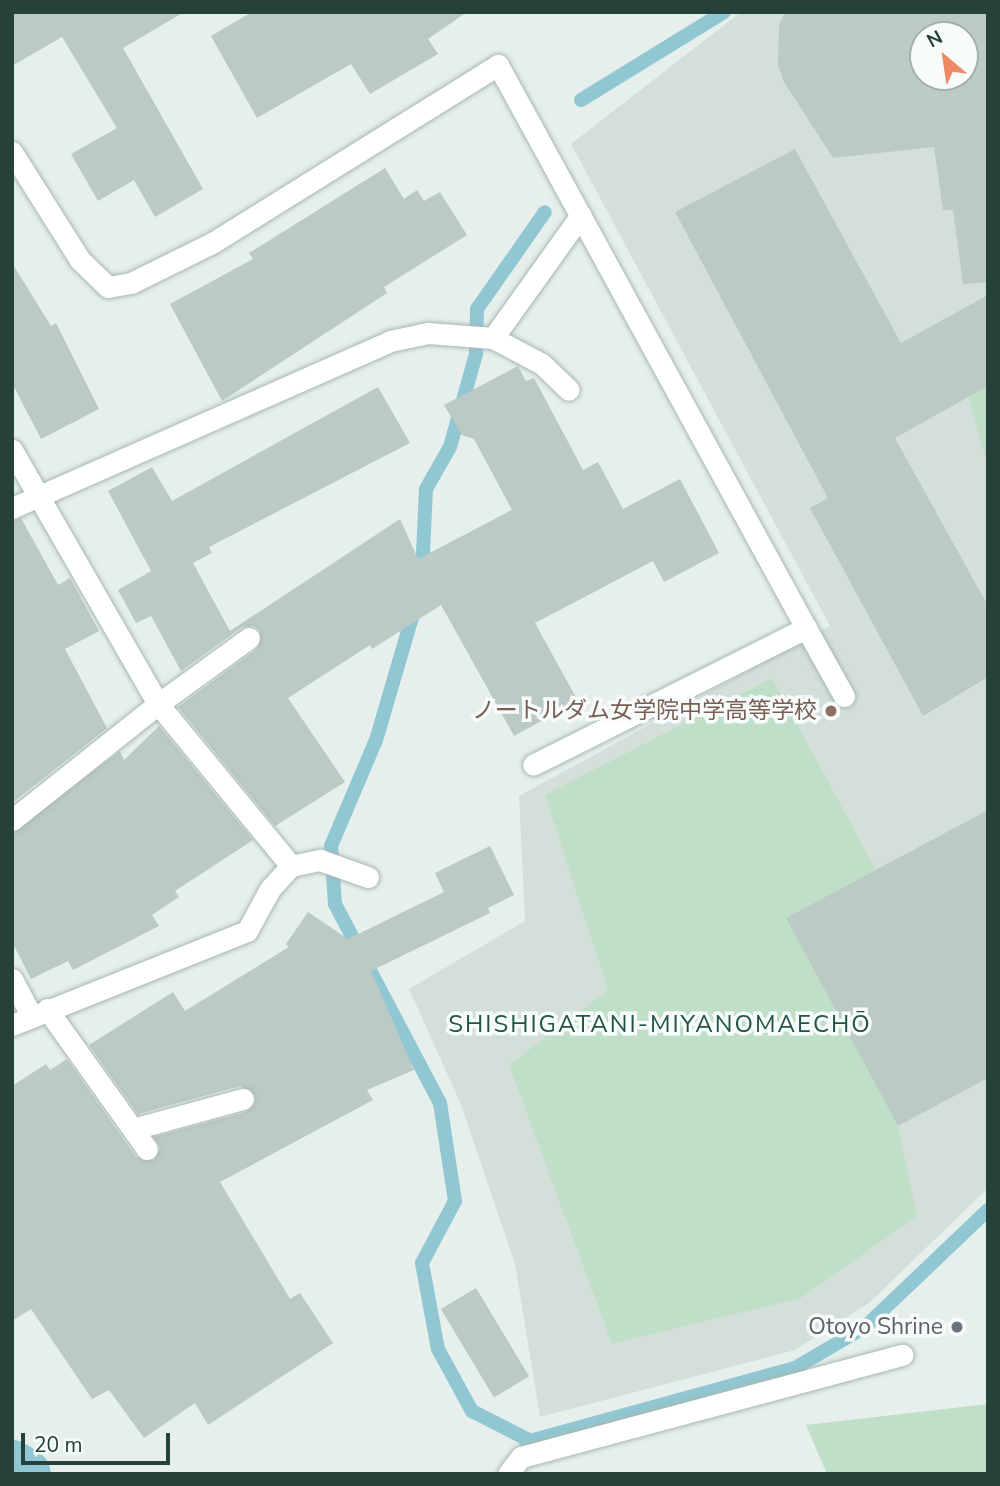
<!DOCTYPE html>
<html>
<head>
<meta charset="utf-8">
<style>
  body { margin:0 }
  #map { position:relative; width:1000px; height:1486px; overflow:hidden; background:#e6efeb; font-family:"Nunito Sans","Noto Sans JP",sans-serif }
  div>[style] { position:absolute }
  .built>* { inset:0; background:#d4dfda }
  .green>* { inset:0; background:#c0dfc9 }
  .stream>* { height:14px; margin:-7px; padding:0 7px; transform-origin:7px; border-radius:7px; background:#90c7d2 }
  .canal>* { height:52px; margin:-26px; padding:0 26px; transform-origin:26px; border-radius:26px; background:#90c7d2 }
  .building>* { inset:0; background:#bbcac4; transform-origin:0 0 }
  .roads { filter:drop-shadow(0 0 2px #a8b7b2) drop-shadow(0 0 2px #a8b7b2) }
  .minor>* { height:21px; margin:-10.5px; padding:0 10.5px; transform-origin:10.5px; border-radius:10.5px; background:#fff }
  .dots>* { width:19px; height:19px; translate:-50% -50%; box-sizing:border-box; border:4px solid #f7fbf9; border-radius:50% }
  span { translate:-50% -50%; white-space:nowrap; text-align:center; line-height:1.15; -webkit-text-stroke:7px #f7fbf9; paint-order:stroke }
  .education-label { font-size:23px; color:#785e54 }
  .right { translate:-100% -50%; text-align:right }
  .worship-label { font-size:23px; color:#5b616d }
  .neighbourhood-label { font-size:24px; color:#215348; letter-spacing:2px }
  .frame { position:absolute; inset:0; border:14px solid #25413a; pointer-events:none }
  .north { position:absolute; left:909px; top:21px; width:70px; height:70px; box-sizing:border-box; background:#f7fbf9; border:2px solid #a3b1ad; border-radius:50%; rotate:331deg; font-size:19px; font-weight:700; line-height:28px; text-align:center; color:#25413a }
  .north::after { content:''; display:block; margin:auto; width:24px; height:32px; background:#ef8864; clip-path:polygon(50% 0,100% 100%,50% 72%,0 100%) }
  .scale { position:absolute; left:21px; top:1433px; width:149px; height:32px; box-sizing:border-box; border:4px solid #25413a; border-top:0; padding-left:9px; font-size:21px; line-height:24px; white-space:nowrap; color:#25413a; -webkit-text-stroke:5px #f7fbf9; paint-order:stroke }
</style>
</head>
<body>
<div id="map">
  <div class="built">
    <i style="clip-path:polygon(evenodd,741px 12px,988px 12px,988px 1188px,869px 1303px,795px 1350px,540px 1417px,515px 1264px,460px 1102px,409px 989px,525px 921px,519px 796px,830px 626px,571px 144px,741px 12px,923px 35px,965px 35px,965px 77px,923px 77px,923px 35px)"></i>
  </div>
  <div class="green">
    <i style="clip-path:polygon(988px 386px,988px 466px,968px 397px)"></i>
    <i style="clip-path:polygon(772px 678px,876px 870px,786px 918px,898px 1126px,917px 1216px,801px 1298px,612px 1344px,509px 1065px,608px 990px,545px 795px)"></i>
    <i style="clip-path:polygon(988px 1404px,988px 1474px,827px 1474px,806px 1425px)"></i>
  </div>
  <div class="stream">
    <i style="left:581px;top:100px;width:168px;rotate:-31.6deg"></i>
    <i style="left:422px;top:574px;width:85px;rotate:-87.3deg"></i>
    <i style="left:426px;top:489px;width:48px;rotate:-60.3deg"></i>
    <i style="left:450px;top:447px;width:97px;rotate:-74.4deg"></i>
    <i style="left:476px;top:354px;width:45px;rotate:-88.7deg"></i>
    <i style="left:477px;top:309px;width:118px;rotate:-55deg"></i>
    <i style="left:415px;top:607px;width:139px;rotate:106.3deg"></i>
    <i style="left:376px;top:740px;width:115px;rotate:113deg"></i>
    <i style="left:331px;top:846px;width:58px;rotate:86.1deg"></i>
    <i style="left:335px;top:904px;width:225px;rotate:62.2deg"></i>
    <i style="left:440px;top:1103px;width:99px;rotate:81.3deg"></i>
    <i style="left:455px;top:1201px;width:70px;rotate:118deg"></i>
    <i style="left:422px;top:1263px;width:87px;rotate:79.5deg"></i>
    <i style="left:438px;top:1349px;width:71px;rotate:61.3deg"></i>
    <i style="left:472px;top:1411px;width:62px;rotate:27deg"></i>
    <i style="left:526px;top:1442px;width:279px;rotate:-15.4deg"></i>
    <i style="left:795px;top:1368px;width:81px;rotate:-30.4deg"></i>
    <i style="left:865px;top:1327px;width:170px;rotate:-43.6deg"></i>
  </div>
  <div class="canal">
    <i style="left:12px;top:1466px;width:15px;rotate:32deg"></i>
  </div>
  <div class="building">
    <i style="clip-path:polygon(12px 12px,184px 12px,123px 48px,203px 189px,155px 217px,134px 180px,98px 201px,71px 154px,117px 128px,62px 37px,12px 66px)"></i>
    <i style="clip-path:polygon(252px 12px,467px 12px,428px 39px,438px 54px,370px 94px,351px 64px,257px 118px,211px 36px)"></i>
    <i style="clip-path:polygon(evenodd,785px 12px,988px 12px,988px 282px,963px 284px,953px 210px,943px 210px,934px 147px,833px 158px,784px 82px,778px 65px,779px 26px,785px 12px,923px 35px,965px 35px,965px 77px,923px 77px,923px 35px)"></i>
    <i style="clip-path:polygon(795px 149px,901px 343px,988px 295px,988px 386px,895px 438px,988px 606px,988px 677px,923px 716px,810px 508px,828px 498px,675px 212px)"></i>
    <i style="clip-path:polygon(385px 168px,404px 199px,417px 190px,424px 201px,440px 192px,467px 235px,384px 287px,387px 293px,222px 401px,170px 304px,253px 259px,249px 253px)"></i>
    <i style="clip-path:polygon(12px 263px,51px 326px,56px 323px,99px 409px,41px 439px,12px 383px)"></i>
    <i style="clip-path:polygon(518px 366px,526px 381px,534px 378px,583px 470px,598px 462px,623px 509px,680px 479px,719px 553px,664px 582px,653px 561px,535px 623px,578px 701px,514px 736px,441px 605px,372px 649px,370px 645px,288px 698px,345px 782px,275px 826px,178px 707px,257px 649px,260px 631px,254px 626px,242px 627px,181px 671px,151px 616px,136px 623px,118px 590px,151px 571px,108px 491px,152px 467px,172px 501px,378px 387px,410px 443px,209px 547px,212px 553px,193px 563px,230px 631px,400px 519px,418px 559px,512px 510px,474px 439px,462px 435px,444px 405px)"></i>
    <i style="clip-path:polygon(21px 518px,58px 585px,70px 578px,99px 631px,65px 649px,107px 728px,12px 803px,12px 521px)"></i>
    <i style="clip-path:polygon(159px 726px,253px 840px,175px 891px,179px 897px,152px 915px,159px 926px,73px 970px,68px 961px,31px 979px,12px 942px,12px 833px,120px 751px,124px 760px)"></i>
    <i style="clip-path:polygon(988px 810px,988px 1078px,898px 1126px,786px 918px)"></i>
    <i style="clip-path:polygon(490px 846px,514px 895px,488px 908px,490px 913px,371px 971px,414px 1070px,367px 1090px,373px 1100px,220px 1182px,290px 1299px,300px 1293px,333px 1343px,208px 1425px,195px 1403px,144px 1438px,109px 1390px,92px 1399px,31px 1309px,12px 1321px,12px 1086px,46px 1064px,50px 1070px,67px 1059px,136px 1157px,154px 1160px,160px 1148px,154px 1137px,246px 1112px,255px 1103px,255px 1095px,240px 1086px,138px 1114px,89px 1045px,173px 992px,185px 1011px,289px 947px,286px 944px,308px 912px,348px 939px,444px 892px,435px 873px)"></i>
    <i style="left:476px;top:1288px;width:103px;height:41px;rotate:59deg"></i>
  </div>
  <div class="roads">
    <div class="minor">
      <i style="left:12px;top:152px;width:128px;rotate:57.8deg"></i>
      <i style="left:80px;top:260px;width:39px;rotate:44deg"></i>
      <i style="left:108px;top:287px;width:23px;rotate:-10deg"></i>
      <i style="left:131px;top:283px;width:90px;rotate:-26.3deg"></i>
      <i style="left:212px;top:243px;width:337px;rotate:-31.9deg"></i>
      <i style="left:498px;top:65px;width:642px;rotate:61.32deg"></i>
      <i style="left:806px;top:628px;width:305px;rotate:153.4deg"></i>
      <i style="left:493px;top:338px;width:55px;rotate:28deg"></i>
      <i style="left:542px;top:364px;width:37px;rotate:44deg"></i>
      <i style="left:12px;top:450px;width:293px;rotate:60.1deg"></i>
      <i style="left:158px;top:704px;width:186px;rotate:141.5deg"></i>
      <i style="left:12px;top:508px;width:413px;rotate:-23.8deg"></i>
      <i style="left:390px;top:341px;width:39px;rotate:-12deg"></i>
      <i style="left:428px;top:333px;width:65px;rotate:4.4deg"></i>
      <i style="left:493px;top:338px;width:151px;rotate:-54.4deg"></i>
      <i style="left:806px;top:628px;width:78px;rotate:60.8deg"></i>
      <i style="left:249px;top:638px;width:112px;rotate:144deg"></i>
      <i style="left:158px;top:704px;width:210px;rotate:50.6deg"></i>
      <i style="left:12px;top:979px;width:41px;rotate:62.2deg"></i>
      <i style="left:47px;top:1009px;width:172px;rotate:54.5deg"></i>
      <i style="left:12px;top:1025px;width:253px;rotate:-21.8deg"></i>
      <i style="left:247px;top:931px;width:48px;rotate:-61.3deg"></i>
      <i style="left:270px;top:889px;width:31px;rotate:-48deg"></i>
      <i style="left:291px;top:866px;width:30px;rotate:-12deg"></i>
      <i style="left:320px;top:860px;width:51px;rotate:19.5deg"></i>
      <i style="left:133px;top:1129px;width:114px;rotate:-15.3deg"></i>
      <i style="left:508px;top:1474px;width:21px;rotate:-53deg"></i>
      <i style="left:521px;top:1457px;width:395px;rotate:-15deg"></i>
    </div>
  </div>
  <div class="dots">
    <i style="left:831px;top:711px;background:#8d6e63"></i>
    <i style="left:957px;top:1327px;background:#6b7280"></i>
  </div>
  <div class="education-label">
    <span class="right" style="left:817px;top:711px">ノートルダム女学院中学高等学校</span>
  </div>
  <div class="worship-label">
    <span class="right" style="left:943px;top:1327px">Otoyo Shrine</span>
  </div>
  <div class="neighbourhood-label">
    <span style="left:660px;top:1025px">SHISHIGATANI-MIYANOMAECHŌ</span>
  </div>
  <div class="frame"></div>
  <div class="north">N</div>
  <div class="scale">20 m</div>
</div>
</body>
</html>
